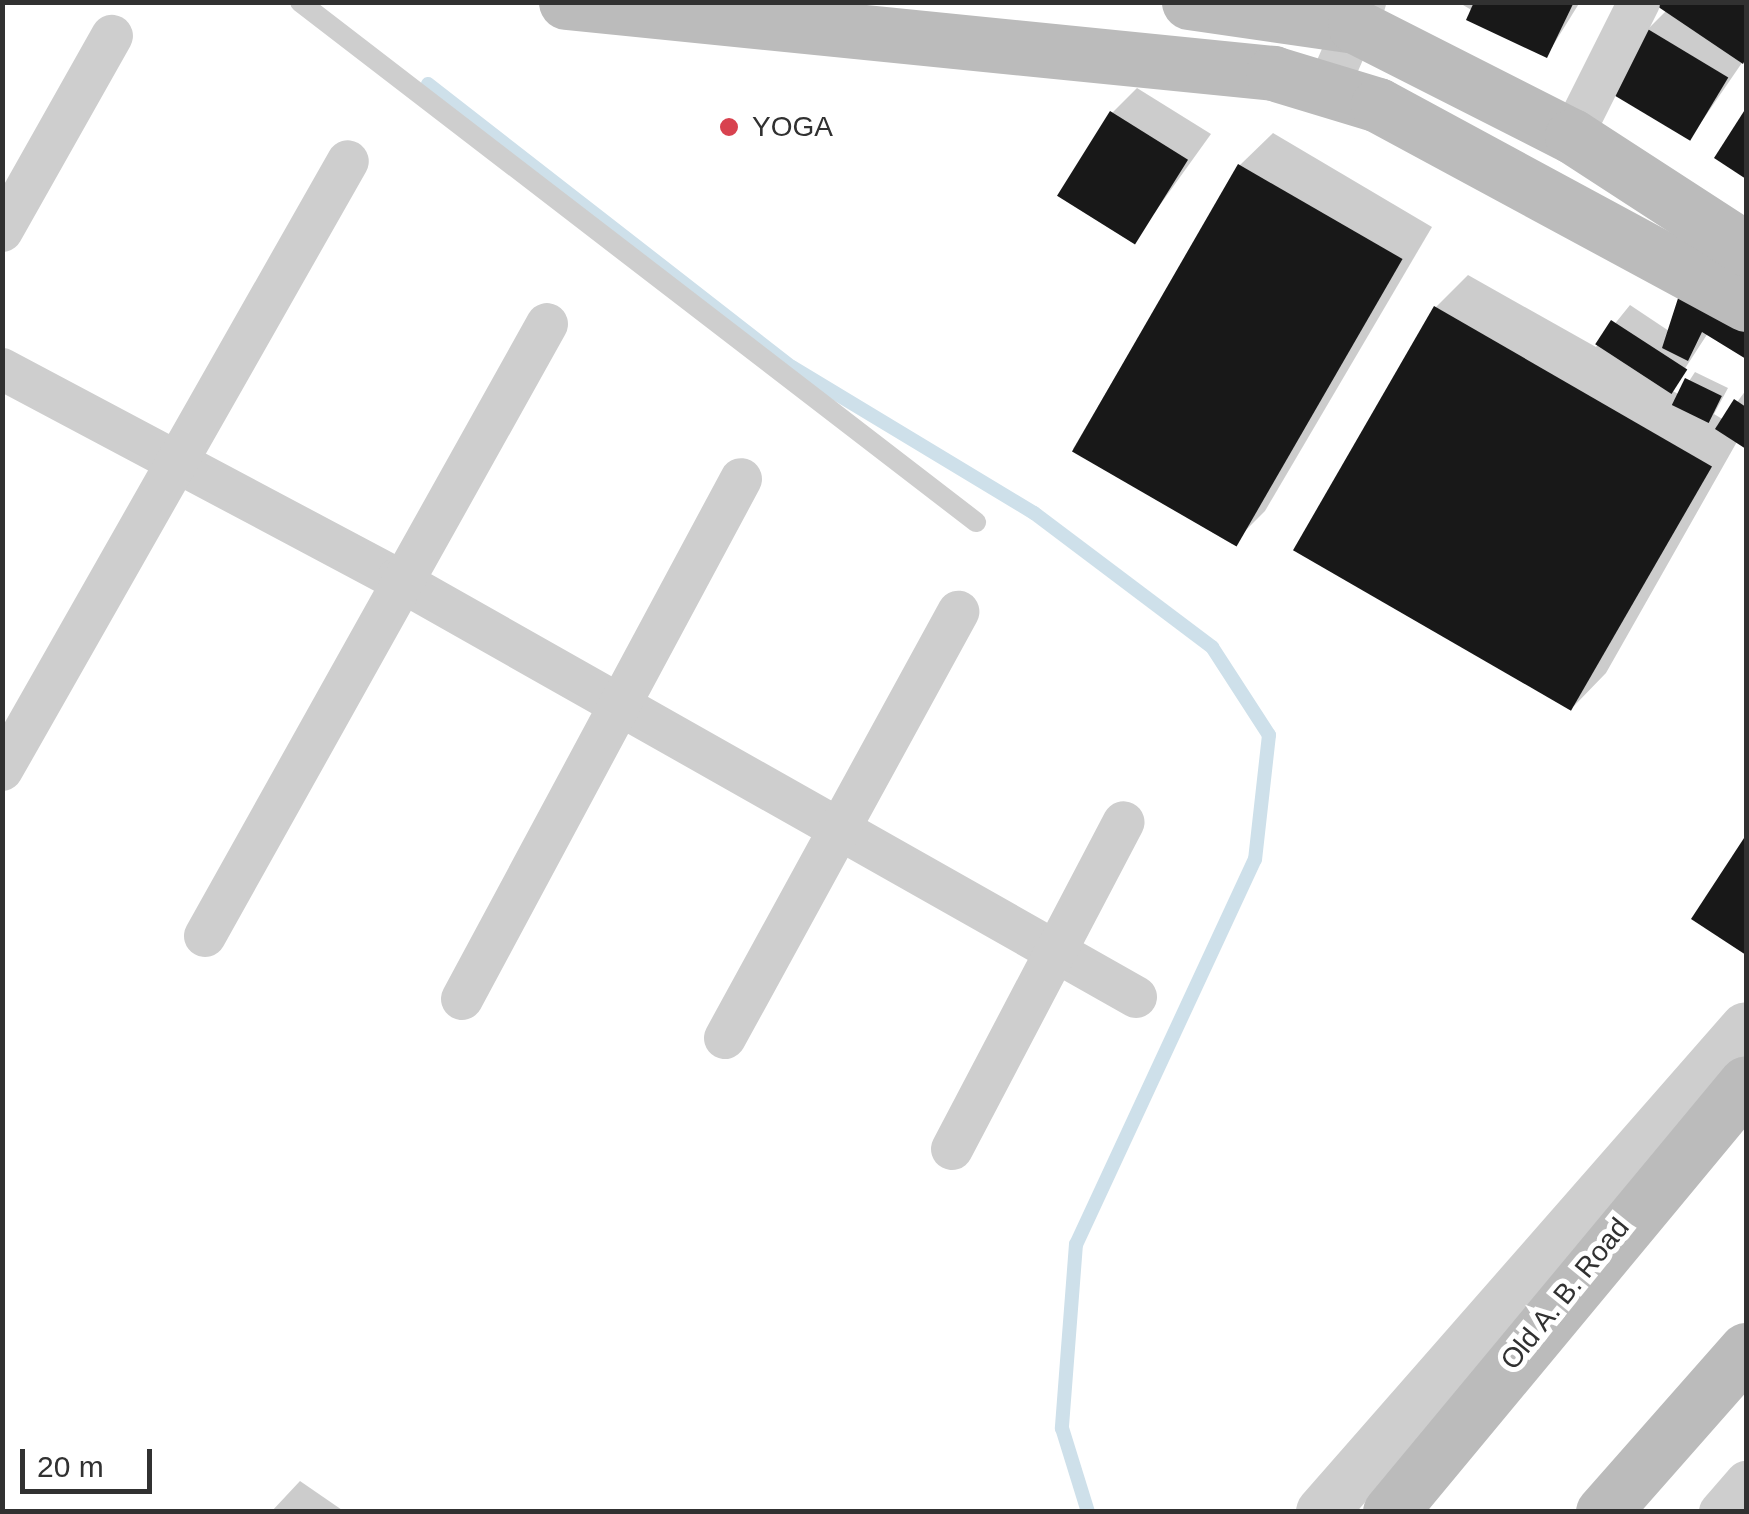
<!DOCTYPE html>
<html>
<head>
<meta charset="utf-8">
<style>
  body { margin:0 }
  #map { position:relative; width:1749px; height:1514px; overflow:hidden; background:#fff; font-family:Helvetica,sans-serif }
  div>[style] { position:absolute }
  .shadow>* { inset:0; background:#0003 }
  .stream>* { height:14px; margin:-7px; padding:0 7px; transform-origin:7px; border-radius:7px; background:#cee0ea }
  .building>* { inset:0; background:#181818; transform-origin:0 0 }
  .service>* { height:20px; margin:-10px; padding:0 10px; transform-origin:10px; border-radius:10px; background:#cecece }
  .minor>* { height:42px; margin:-21px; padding:0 21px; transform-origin:21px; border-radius:21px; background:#cecece }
  .tertiary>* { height:52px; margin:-26px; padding:0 26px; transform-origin:26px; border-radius:26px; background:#cecece }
  .secondary>* { height:55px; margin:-27.5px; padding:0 27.5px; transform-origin:27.5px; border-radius:27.5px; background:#bbb }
  .dots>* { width:28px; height:28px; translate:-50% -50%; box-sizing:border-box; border:5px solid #fff; border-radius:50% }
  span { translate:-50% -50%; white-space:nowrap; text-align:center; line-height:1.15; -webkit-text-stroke:10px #fff; paint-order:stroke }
  .poi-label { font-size:28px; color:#313131 }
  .left { translate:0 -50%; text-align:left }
  .street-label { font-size:28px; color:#313131 }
  .frame { position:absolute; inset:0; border:5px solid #313131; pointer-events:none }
  .scale { position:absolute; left:20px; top:1449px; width:132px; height:45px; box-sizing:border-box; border:5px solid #313131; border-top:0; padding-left:12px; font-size:30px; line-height:35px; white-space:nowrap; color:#313131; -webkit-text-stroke:8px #fff; paint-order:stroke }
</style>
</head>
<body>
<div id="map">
  <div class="shadow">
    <i style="clip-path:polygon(1458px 2px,1580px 2px,1547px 55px)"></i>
    <i style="clip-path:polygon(1656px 2px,1746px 2px,1746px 57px,1691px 137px,1648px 29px,1667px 10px)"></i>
    <i style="clip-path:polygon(1137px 88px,1211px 134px,1134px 241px,1112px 113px)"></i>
    <i style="clip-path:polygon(1273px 133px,1432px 227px,1265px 511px,1232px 544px,1073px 449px,1240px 165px)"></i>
    <i style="clip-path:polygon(1468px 275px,1596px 347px,1630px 305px,1672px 333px,1683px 290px,1746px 301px,1746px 356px,1708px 333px,1671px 390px,1680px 395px,1695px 372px,1728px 388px,1714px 414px,1724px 420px,1746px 390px,1746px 446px,1738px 440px,1606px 673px,1574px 706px,1436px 307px)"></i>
    <i style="clip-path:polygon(1746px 839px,1746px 952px,1695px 918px)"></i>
    <i style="clip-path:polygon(300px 1481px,345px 1512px,271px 1512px)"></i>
  </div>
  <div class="stream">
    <i style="left:428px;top:84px;width:461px;rotate:37.9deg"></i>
    <i style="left:792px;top:367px;width:283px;rotate:31.1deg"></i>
    <i style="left:1034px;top:513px;width:223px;rotate:37deg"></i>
    <i style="left:1212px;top:647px;width:105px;rotate:57.1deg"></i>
    <i style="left:1269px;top:735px;width:125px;rotate:96.4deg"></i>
    <i style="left:1255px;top:859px;width:425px;rotate:114.9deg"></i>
    <i style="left:1076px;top:1244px;width:185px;rotate:94.4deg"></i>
    <i style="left:1062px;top:1428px;width:88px;rotate:72.8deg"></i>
  </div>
  <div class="building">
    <i style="clip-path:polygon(1474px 2px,1574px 2px,1547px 58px,1466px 20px)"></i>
    <i style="clip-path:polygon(1651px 2px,1746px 2px,1746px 58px,1743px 64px)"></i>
    <i style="left:1646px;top:28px;width:96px;height:74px;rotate:31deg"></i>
    <i style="clip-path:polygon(1746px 108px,1746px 179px,1714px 158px)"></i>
    <i style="left:1110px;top:111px;width:92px;height:100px;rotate:32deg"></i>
    <i style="left:1238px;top:164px;width:190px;height:332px;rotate:30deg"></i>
    <i style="clip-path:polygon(1681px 289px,1746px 327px,1746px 359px,1702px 332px,1688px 361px,1662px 348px)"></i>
    <i style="left:1434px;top:306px;width:321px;height:282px;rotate:30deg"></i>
    <i style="left:1611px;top:320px;width:91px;height:29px;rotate:33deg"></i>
    <i style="left:1685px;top:378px;width:41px;height:30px;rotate:26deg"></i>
    <i style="clip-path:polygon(1734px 399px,1746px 407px,1746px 449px,1715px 429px)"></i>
    <i style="clip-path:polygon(1746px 835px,1746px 955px,1691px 919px)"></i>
  </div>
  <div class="service">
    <i style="left:300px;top:2px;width:853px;rotate:37.57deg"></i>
  </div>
  <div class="minor">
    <i style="left:1327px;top:90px;width:96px;rotate:-66.6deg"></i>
    <i style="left:1572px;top:136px;width:150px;rotate:-63.4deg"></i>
    <i style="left:2px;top:231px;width:224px;rotate:-60.6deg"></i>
    <i style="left:2px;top:369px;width:447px;rotate:28deg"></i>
    <i style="left:397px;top:579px;width:849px;rotate:29.49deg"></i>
    <i style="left:2px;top:770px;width:700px;rotate:-60.4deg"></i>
    <i style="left:205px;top:936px;width:701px;rotate:-60.8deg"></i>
    <i style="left:462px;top:999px;width:590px;rotate:-61.78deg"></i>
    <i style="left:725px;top:1038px;width:486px;rotate:-61.3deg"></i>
    <i style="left:952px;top:1149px;width:369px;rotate:-62.3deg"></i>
    <i style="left:1720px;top:1512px;width:40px;rotate:-49deg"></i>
  </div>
  <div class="tertiary">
    <i style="left:1322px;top:1512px;width:643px;rotate:-48.78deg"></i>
  </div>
  <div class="secondary">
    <i style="left:566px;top:2px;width:711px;rotate:5.73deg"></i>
    <i style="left:1273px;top:73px;width:110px;rotate:16.9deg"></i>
    <i style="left:1378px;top:105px;width:418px;rotate:28.4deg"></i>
    <i style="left:1189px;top:2px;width:168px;rotate:8.2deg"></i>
    <i style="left:1355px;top:26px;width:243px;rotate:26.9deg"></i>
    <i style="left:1572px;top:136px;width:207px;rotate:33deg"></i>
    <i style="left:1390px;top:1512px;width:557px;rotate:-50.31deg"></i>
    <i style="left:1603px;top:1512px;width:216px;rotate:-48.6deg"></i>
  </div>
  <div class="dots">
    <i style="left:729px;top:127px;background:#d8424f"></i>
  </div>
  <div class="poi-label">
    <span class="left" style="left:752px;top:127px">YOGA</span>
  </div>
  <div class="street-label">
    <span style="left:1565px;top:1294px;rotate:-51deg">Old A. B. Road</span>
  </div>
  <div class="frame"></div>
  <div class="scale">20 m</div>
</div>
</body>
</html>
